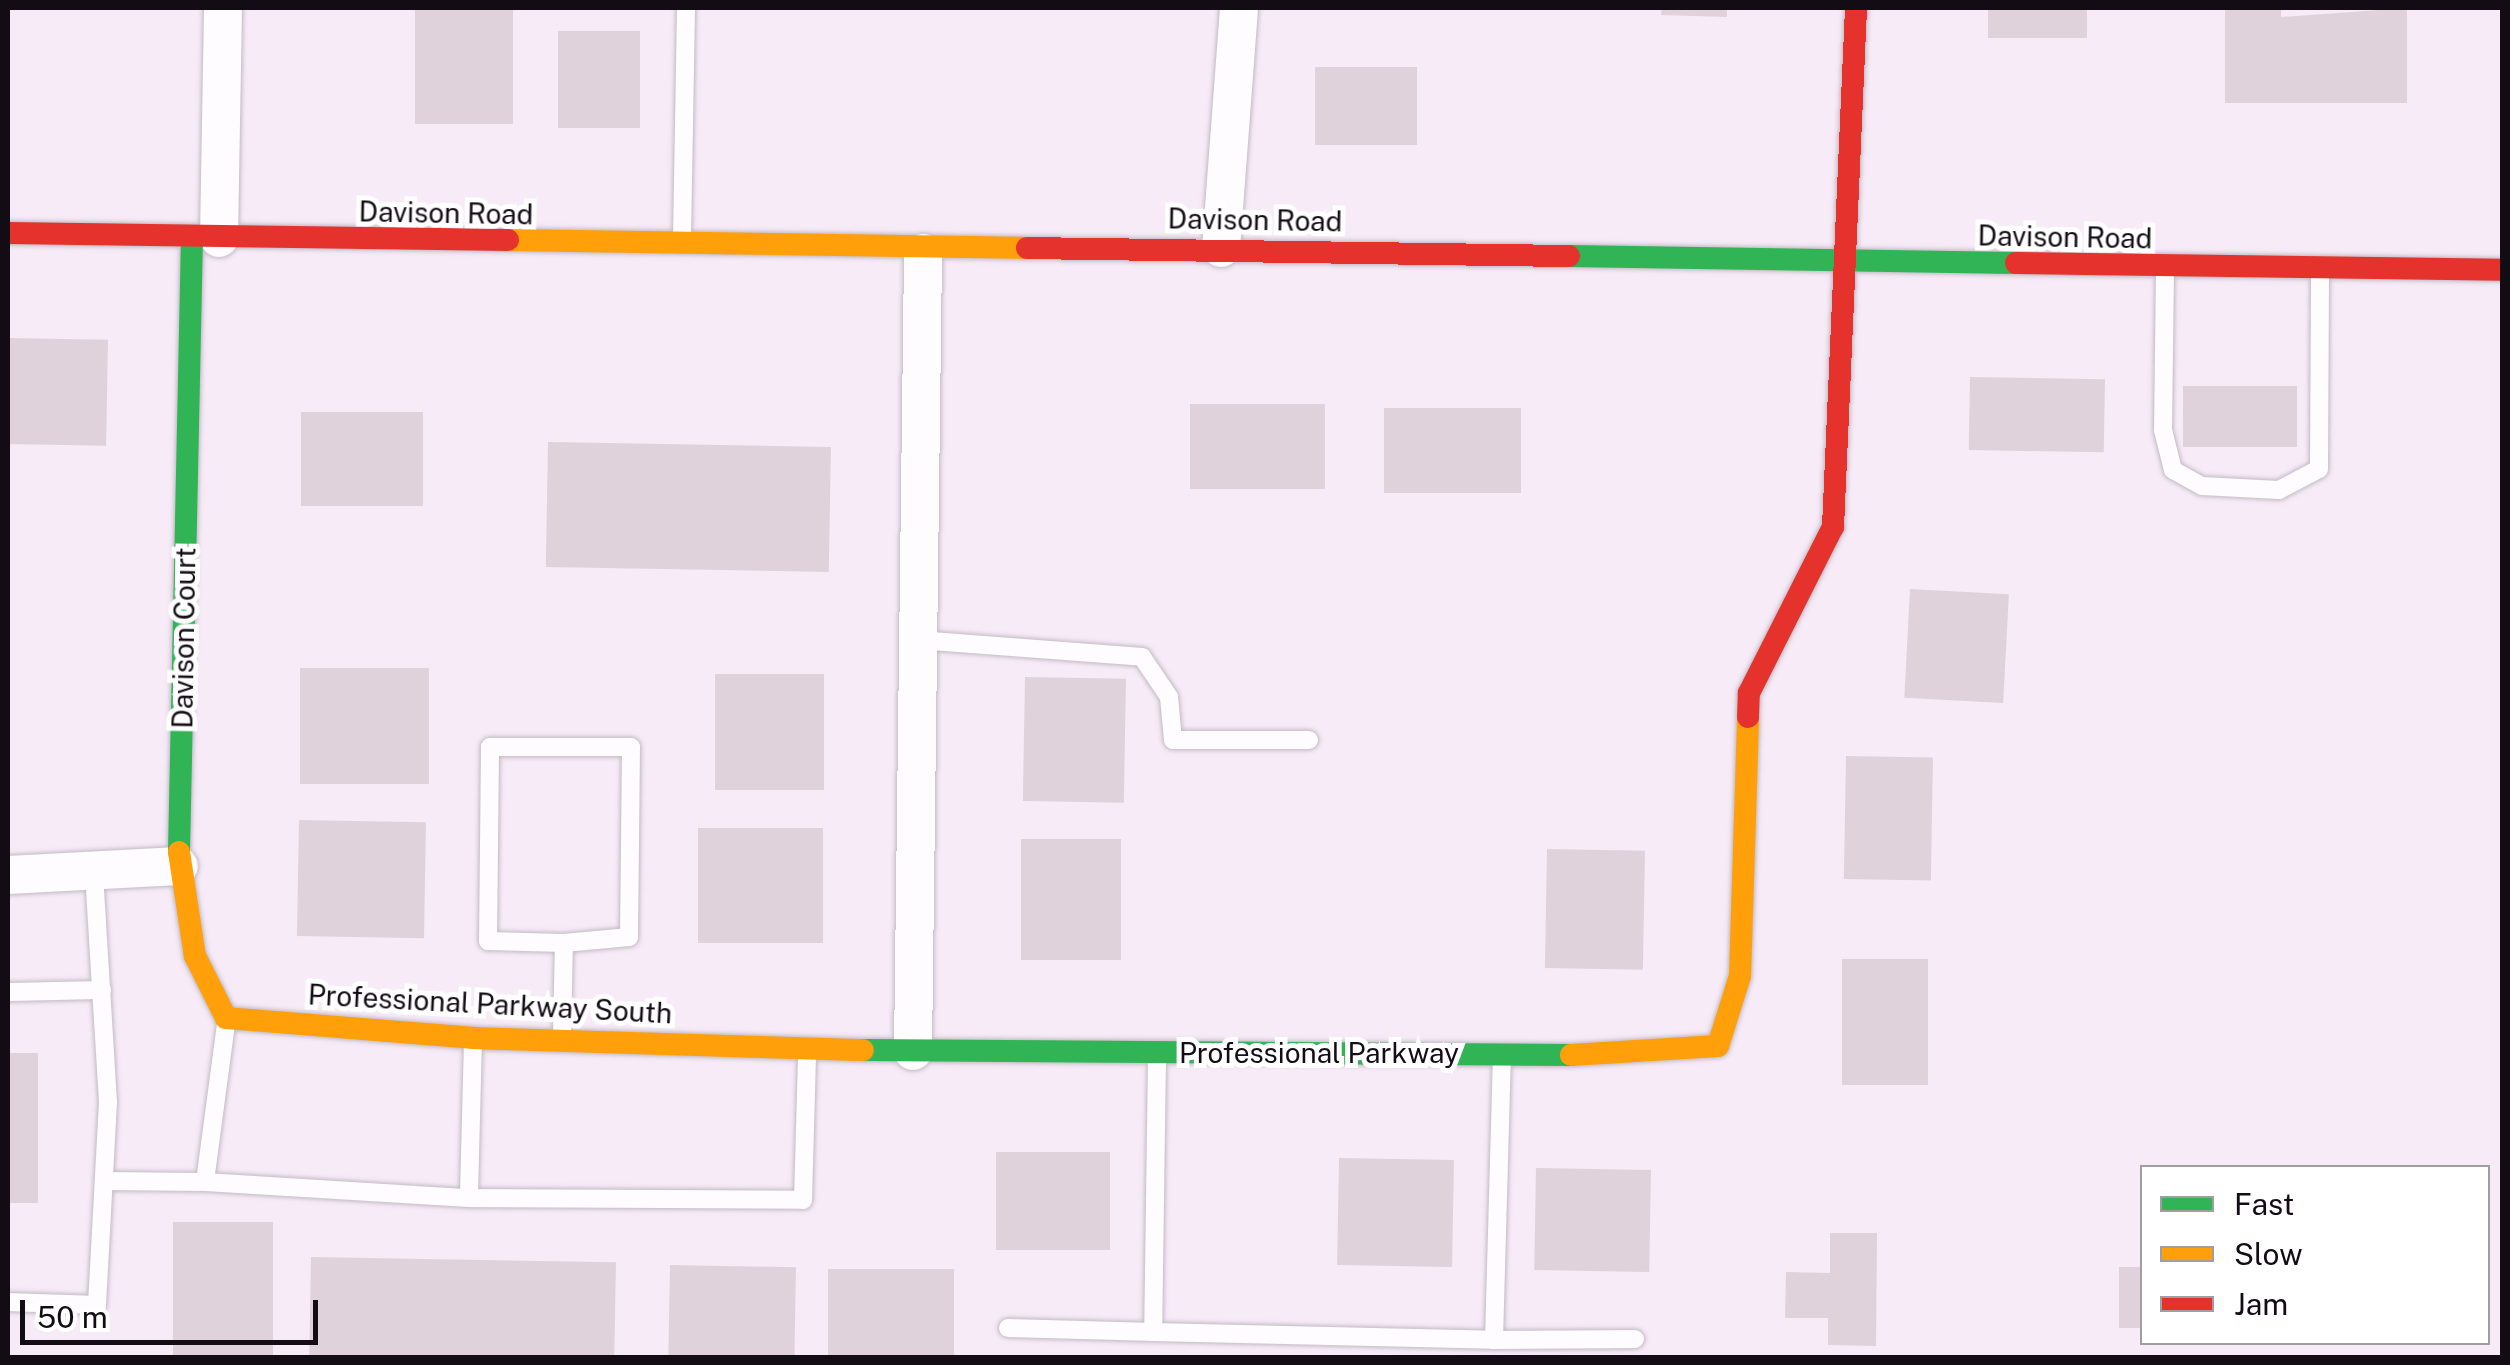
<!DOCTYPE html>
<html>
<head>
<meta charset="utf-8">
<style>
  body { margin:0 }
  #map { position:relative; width:2510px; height:1365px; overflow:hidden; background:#f6ebf7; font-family:"Public Sans",sans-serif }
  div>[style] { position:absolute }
  .building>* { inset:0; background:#dfd2db; transform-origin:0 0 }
  .roads { filter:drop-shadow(0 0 2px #c2bac4) drop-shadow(0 0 2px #c2bac4) }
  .lane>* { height:18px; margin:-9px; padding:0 9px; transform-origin:9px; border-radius:9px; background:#fefcfe }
  .street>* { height:38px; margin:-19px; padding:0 19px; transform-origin:19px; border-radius:19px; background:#fefcfe }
  .fast>* { height:22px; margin:-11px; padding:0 11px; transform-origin:11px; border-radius:11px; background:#30b455 }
  .slow>* { height:22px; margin:-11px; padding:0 11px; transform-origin:11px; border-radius:11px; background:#ff9f0a }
  .jam>* { height:22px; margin:-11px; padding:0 11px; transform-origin:11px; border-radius:11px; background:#e5322d }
  span { translate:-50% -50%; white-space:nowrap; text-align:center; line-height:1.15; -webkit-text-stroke:10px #fff; paint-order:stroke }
  .street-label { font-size:28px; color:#140c15 }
  .frame { position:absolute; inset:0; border:10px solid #140c15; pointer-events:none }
  .legend { position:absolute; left:2140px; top:1165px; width:350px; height:180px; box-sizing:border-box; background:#fff; border:2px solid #a19ea1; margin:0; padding:12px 18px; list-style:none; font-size:30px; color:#140c15 }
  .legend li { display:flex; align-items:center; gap:20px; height:50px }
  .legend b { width:50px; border:2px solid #a19ea1 }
  .scale { position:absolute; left:20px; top:1300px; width:298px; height:45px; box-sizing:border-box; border:5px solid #140c15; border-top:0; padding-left:12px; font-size:30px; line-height:35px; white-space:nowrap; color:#140c15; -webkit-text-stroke:8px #fff; paint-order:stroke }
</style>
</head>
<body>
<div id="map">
  <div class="building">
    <i style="left:415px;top:8px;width:98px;height:116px"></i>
    <i style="clip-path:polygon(1662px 8px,1727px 8px,1727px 17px,1661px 15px)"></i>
    <i style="left:1988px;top:8px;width:99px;height:30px"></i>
    <i style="clip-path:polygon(2225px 8px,2281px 8px,2281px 17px,2407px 8px,2407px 103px,2225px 103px)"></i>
    <i style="left:558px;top:31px;width:82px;height:97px"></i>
    <i style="left:1315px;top:67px;width:102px;height:78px"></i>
    <i style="left:8px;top:338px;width:100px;height:106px;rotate:1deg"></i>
    <i style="left:1970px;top:377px;width:135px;height:73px;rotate:1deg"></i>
    <i style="left:2183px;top:386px;width:114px;height:61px"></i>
    <i style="left:1190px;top:404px;width:135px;height:85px"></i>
    <i style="left:1384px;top:408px;width:137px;height:85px"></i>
    <i style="left:301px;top:412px;width:122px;height:94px"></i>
    <i style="left:548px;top:442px;width:283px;height:125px;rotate:1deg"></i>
    <i style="left:1910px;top:589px;width:99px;height:109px;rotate:3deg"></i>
    <i style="left:300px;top:668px;width:129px;height:116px"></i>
    <i style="left:715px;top:674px;width:109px;height:116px"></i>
    <i style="left:1025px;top:677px;width:101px;height:124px;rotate:1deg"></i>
    <i style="left:1846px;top:756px;width:87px;height:123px;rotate:1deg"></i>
    <i style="left:299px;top:820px;width:127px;height:116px;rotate:1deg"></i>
    <i style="left:698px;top:828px;width:125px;height:115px"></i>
    <i style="left:1021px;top:839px;width:100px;height:121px"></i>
    <i style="left:1547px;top:849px;width:98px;height:119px;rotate:1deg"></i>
    <i style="left:1842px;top:959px;width:86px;height:126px"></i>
    <i style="left:8px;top:1053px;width:30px;height:150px"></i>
    <i style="left:996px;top:1152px;width:114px;height:98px"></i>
    <i style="left:1339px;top:1158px;width:115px;height:107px;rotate:1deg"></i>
    <i style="left:1536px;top:1168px;width:115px;height:102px;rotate:1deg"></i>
    <i style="left:173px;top:1222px;width:100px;height:136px"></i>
    <i style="clip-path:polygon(1830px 1233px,1877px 1233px,1876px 1346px,1828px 1345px,1828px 1318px,1785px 1318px,1786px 1272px,1830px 1273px)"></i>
    <i style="left:311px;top:1257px;width:305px;height:101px;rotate:1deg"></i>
    <i style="left:670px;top:1265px;width:126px;height:93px;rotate:1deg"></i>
    <i style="left:2119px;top:1267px;width:23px;height:61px"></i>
    <i style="left:828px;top:1269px;width:126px;height:89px"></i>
  </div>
  <div class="roads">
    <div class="lane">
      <i style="left:682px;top:238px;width:230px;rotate:-89deg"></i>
      <i style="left:2165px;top:268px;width:162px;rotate:90.7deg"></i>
      <i style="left:2163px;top:430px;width:41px;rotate:76deg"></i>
      <i style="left:2173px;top:470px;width:33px;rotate:29deg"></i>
      <i style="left:2202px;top:486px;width:77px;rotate:3deg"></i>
      <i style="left:2279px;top:490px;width:45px;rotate:-27.7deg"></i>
      <i style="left:2319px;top:469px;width:199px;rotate:-89.7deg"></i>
      <i style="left:918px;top:640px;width:225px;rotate:4.3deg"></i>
      <i style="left:1142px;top:657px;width:48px;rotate:56deg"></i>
      <i style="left:1169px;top:697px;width:43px;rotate:84.7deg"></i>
      <i style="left:1173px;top:740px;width:136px"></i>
      <i style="left:8px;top:992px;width:94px;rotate:-1.2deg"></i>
      <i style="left:226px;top:1024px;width:159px;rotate:97.6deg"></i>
      <i style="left:205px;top:1182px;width:264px;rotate:3.5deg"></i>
      <i style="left:562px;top:1035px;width:92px;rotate:-88.8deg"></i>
      <i style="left:564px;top:943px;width:76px;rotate:-178.5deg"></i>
      <i style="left:488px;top:941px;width:194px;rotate:-89.4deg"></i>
      <i style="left:490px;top:747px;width:141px"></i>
      <i style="left:631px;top:747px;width:190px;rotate:90.6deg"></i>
      <i style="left:629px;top:937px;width:65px;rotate:174.7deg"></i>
      <i style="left:473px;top:1041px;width:157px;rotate:91.5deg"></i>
      <i style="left:469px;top:1198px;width:334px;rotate:0.3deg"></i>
      <i style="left:803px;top:1200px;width:147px;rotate:-88.4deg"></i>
      <i style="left:1157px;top:1057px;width:275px;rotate:90.8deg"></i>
      <i style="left:1153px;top:1332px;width:341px;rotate:1.3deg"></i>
      <i style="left:1494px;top:1340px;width:284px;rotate:-88.4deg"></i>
      <i style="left:104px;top:1181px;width:101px;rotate:0.6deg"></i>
      <i style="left:8px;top:1302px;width:89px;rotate:1.9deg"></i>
      <i style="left:97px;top:1305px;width:203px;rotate:-86.9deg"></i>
      <i style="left:108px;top:1102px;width:232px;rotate:-93.5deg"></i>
      <i style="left:1008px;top:1328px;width:147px;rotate:1.6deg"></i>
      <i style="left:1494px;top:1340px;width:141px;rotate:-0.4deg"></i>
    </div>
    <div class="street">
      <i style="left:219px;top:238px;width:230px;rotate:-89deg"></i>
      <i style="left:1221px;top:248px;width:241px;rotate:-85.7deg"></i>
      <i style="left:8px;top:875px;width:171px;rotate:-3deg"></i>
      <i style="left:913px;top:1051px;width:798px;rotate:-89.28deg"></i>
    </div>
    <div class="fast">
      <i style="left:1569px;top:256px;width:447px;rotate:0.9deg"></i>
      <i style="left:179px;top:852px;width:615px;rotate:-88.79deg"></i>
      <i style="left:863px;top:1050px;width:708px;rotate:0.4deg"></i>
    </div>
    <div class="slow">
      <i style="left:508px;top:240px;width:519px;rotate:0.88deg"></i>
      <i style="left:179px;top:852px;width:105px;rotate:81.3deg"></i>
      <i style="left:195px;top:956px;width:69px;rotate:63.4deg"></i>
      <i style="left:226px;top:1018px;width:248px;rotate:4.6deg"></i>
      <i style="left:473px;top:1038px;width:390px;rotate:1.8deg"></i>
      <i style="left:1571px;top:1055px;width:147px;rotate:-3.5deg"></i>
      <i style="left:1718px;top:1046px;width:73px;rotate:-72.6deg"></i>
      <i style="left:1740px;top:976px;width:259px;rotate:-88.2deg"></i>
    </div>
    <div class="jam">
      <i style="left:8px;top:233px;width:500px;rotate:0.8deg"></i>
      <i style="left:1027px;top:248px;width:542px;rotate:0.85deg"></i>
      <i style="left:2016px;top:263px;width:486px;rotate:0.8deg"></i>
      <i style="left:1748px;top:717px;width:24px;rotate:-88deg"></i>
      <i style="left:1749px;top:693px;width:186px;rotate:-63.2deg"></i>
      <i style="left:1833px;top:527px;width:520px;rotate:-87.46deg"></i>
    </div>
  </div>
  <div class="street-label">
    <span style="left:446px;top:213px;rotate:1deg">Davison Road</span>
    <span style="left:1255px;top:220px;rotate:1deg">Davison Road</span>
    <span style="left:2065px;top:237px;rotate:1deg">Davison Road</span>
    <span style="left:184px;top:638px;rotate:-89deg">Davison Court</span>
    <span style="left:490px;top:1004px;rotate:3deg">Professional Parkway South</span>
    <span style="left:1319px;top:1053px">Professional Parkway</span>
  </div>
  <div class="frame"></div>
  <ul class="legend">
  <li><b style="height:12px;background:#30b455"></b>Fast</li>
  <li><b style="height:12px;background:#ff9f0a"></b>Slow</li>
  <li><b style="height:12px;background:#e5322d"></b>Jam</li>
  </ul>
  <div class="scale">50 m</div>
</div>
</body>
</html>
